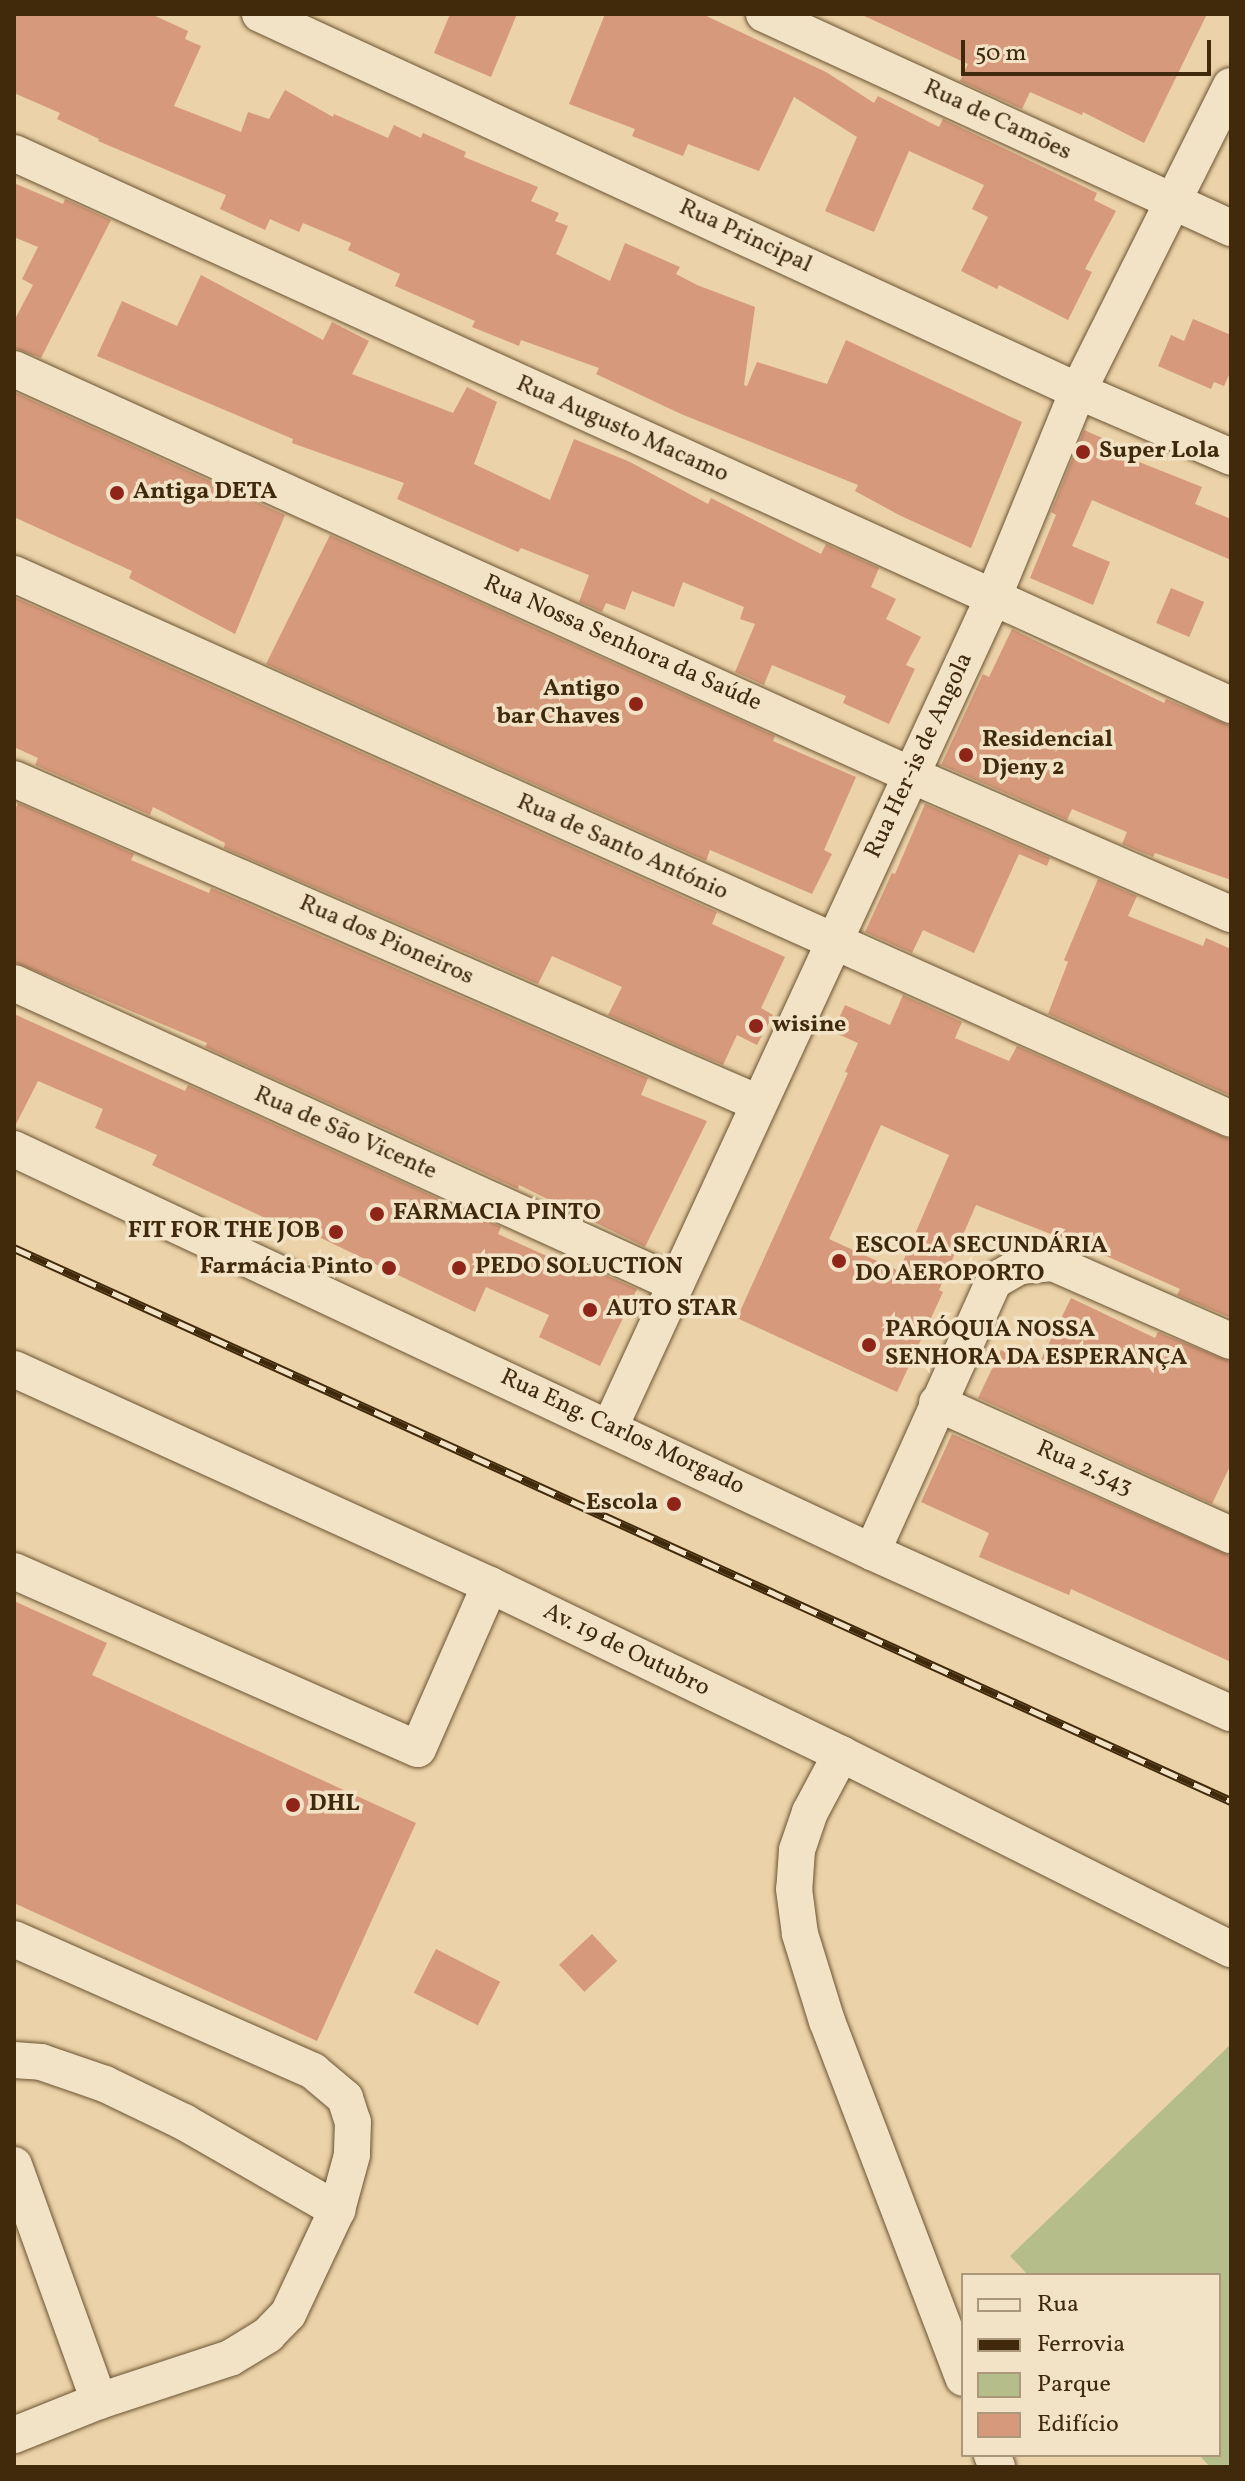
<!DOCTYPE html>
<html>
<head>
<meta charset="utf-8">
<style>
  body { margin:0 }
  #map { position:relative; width:1245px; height:2481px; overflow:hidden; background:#ebd2a8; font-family:Vollkorn,serif }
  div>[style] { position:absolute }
  .green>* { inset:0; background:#b5bd8a }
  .building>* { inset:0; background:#d6997b; transform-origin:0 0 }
  .roads { filter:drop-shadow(0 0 2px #6b5432) drop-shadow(0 0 2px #6b5432) }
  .minor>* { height:36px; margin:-18px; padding:0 18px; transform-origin:18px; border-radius:18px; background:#f2e2c6 }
  .rail>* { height:9px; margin-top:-4.5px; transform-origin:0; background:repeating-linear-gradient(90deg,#f2e2c6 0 18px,#402a0b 0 36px); box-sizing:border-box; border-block:2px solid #402a0b }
  .dots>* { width:22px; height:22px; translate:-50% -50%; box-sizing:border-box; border:4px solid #f2e2c6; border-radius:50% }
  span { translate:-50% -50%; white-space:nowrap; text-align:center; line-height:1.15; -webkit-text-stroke:7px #f2e2c6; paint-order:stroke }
  .street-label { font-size:24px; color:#402a0b }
  .poi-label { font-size:24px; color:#402a0b; font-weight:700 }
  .left { translate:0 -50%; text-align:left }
  .right { translate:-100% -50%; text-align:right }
  .frame { position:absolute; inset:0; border:16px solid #402a0b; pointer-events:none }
  .legend { position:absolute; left:961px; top:2273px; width:260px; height:184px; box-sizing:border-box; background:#f2e2c6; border:2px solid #ab987b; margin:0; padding:10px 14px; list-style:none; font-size:24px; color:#402a0b }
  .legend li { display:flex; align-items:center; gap:16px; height:40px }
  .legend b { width:40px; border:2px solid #ab987b }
  .scale { position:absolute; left:961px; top:40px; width:250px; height:36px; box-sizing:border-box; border:4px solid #402a0b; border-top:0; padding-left:10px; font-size:24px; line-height:28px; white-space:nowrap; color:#402a0b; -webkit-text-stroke:6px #f2e2c6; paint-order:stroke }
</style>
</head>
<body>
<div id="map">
  <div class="green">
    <i style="clip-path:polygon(1231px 2044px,1231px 2467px,1210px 2467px,1199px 2455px,1219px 2455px,1219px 2275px,1028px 2275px,1010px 2256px)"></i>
  </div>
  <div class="building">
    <i style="clip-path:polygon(14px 14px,151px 14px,188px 31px,185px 39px,201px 46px,174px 106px,241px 132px,248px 112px,269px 119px,285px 90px,333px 117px,334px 114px,388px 138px,394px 125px,421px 138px,423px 133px,466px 152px,464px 157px,538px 187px,531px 201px,559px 213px,555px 221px,568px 226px,556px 254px,610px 281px,625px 243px,680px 267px,676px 274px,697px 285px,755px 307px,744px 385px,747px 386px,757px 362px,827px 384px,846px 340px,1022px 422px,971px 548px,899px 515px,855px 491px,858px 485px,681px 414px,596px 374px,599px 368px,521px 340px,519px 346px,472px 327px,475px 321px,395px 286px,400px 274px,348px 250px,351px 243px,303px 223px,299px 232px,270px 219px,265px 230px,220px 209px,226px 195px,98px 141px,99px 139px,57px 119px,60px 113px,14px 93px)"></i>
    <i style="clip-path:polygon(450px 14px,517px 14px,491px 77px,434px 53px)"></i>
    <i style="clip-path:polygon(605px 14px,702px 14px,826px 72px,874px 103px,878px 96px,939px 127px,943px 119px,1097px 193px,1094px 200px,1116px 211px,1085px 269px,1092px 272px,1068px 320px,999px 285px,997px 289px,961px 271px,988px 217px,972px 209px,984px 185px,909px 151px,874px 232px,825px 211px,857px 137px,794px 97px,759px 171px,688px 144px,683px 156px,632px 136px,635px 129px,569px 104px)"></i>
    <i style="clip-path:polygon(860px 14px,1207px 14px,1144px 143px,1083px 112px,1082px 115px,1030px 92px,1022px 109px,960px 81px,968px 64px)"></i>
    <i style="clip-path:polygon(14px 183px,63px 204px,65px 199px,111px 220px,41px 358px,14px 348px,14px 321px,33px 285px,22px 279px,38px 247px,14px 237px)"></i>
    <i style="clip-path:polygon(201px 275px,323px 340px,332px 322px,369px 341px,352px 374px,453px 413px,467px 387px,497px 402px,474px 464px,550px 500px,574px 439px,630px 462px,708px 504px,711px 498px,821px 554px,826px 544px,879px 568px,871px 587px,896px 599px,886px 619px,921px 637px,906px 665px,915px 669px,889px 724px,843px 703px,846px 696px,772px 665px,764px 685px,735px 672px,755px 624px,740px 619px,744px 607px,683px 582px,674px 607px,632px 591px,625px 610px,606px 603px,602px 612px,579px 602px,589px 575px,521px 548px,518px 552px,397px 499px,404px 483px,292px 443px,293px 439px,97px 356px,122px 301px,177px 326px)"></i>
    <i style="clip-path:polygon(1193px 319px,1231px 335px,1231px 371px,1224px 386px,1214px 382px,1211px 389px,1158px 366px,1171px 335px,1184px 341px)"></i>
    <i style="clip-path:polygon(14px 392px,285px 515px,235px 634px,129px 578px,132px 571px,14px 517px)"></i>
    <i style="clip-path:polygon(1084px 430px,1132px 451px,1129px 458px,1202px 487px,1195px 504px,1231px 519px,1231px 560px,1092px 500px,1072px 546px,1110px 562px,1093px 605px,1030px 578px,1056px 515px,1051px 512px)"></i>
    <i style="clip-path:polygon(330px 535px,775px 736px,773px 741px,856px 777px,824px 850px,832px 854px,812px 894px,710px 850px,706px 861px,266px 664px)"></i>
    <i style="left:1171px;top:588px;width:36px;height:38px;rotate:23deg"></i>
    <i style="clip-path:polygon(14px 597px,717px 912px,712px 924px,785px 957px,761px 1008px,773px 1015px,757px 1045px,737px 1035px,723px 1065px,608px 1015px,622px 987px,552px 956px,538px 984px,224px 848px,225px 843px,153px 807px,150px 815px,35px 765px,38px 758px,14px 747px)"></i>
    <i style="clip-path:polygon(1012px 629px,1164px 703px,1166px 699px,1231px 726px,1231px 880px,1155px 853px,1153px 857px,1122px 844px,1127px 832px,1072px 809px,1067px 820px,941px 765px,983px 674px,989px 677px)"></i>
    <i style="clip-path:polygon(18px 803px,134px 854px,131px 860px,209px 893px,211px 888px,648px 1078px,641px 1095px,707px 1121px,645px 1247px,519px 1185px,518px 1189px,205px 1047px,207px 1043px,14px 962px,14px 812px)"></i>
    <i style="clip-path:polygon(925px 804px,1050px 858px,1047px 866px,1019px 854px,974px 953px,923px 930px,912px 953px,865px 932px,892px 873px,895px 874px)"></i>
    <i style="clip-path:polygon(1098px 879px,1137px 896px,1128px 916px,1203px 946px,1206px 938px,1231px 949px,1231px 1096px,1048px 1014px,1068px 962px,1064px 960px)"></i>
    <i style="clip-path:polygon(evenodd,903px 995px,962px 1022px,955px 1038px,1009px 1061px,1017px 1046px,1231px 1140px,1231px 1318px,1177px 1295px,1180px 1289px,1095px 1251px,976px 1205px,939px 1290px,943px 1292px,897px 1392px,737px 1318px,848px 1073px,845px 1072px,858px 1043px,833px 1032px,845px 1005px,890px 1025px,903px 995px,881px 1125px,949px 1155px,899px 1271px,829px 1239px,881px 1125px)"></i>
    <i style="clip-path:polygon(14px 1014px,185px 1091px,188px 1085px,501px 1227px,498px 1234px,571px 1267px,574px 1261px,637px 1289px,600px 1366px,539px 1337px,549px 1315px,486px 1287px,475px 1312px,296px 1226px,293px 1231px,152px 1165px,157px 1155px,95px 1128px,103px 1109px,38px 1081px,14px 1128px)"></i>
    <i style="clip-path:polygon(1071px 1298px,1155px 1338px,1158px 1332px,1231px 1362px,1231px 1464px,1212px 1504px,978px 1398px,1001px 1350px,1037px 1368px)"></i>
    <i style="clip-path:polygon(952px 1434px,1231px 1556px,1231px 1662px,1071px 1589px,1069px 1595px,979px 1557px,989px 1533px,921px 1502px)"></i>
    <i style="clip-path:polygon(14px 1601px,107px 1643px,92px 1675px,416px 1823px,317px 2041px,14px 1903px)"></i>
    <i style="left:592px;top:1934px;width:37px;height:45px;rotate:47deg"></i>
    <i style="left:436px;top:1949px;width:72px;height:49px;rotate:27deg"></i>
  </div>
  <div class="roads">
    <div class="minor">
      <i style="left:260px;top:14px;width:901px;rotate:24.74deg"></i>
      <i style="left:1078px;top:391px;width:167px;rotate:23.3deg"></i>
      <i style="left:764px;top:14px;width:514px;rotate:24.62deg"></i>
      <i style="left:14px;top:153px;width:1336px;rotate:24.4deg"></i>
      <i style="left:14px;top:369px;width:985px;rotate:24.35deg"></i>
      <i style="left:911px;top:775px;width:349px;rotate:23.5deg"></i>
      <i style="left:14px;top:574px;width:1333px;rotate:24.12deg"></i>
      <i style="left:14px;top:779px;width:811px;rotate:23.53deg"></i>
      <i style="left:14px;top:983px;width:727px;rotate:24.45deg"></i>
      <i style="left:14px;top:1149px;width:948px;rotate:25.16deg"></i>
      <i style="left:872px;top:1552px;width:393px;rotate:24.2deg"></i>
      <i style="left:14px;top:1369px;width:523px;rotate:24.41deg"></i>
      <i style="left:490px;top:1585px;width:390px;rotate:25.7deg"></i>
      <i style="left:841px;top:1754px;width:436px;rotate:26.6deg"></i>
      <i style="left:937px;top:1403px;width:322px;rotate:24.2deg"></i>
      <i style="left:610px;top:1427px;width:913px;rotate:-65.2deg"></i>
      <i style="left:993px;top:598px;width:224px;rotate:-67.7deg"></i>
      <i style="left:1078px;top:391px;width:341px;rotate:-63.4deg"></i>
      <i style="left:872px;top:1552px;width:297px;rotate:-65.8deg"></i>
      <i style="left:994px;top:1281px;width:30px;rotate:-30deg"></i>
      <i style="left:1020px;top:1266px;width:33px;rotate:-5deg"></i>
      <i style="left:1053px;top:1263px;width:194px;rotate:23.7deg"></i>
      <i style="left:14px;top:1571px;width:441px;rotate:23.8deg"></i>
      <i style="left:418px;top:1749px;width:179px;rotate:-66.3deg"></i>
      <i style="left:841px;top:1754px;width:66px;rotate:118.1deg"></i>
      <i style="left:810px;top:1812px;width:40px;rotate:108.9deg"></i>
      <i style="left:797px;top:1850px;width:39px;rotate:94deg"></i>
      <i style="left:794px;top:1889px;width:45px;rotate:82.4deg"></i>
      <i style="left:800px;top:1934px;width:91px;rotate:72.8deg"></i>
      <i style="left:827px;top:2021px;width:382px;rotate:69.1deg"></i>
      <i style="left:14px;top:1939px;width:327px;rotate:23.8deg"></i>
      <i style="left:313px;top:2071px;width:42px;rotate:40.2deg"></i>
      <i style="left:345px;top:2098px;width:25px;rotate:72deg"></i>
      <i style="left:353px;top:2122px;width:33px;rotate:92deg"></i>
      <i style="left:352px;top:2155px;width:57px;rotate:105.3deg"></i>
      <i style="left:337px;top:2210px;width:115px;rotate:115.2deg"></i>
      <i style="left:288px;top:2314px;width:29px;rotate:134deg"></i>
      <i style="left:268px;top:2335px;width:44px;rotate:148.8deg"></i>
      <i style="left:230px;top:2358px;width:138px;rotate:161.8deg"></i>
      <i style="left:99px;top:2401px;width:92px;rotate:158.2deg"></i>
      <i style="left:14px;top:2060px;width:27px;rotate:4deg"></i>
      <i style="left:41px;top:2062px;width:68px;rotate:19deg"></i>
      <i style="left:105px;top:2084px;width:88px;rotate:25.7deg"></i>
      <i style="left:184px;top:2122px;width:177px;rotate:29.9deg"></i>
      <i style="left:14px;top:2165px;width:251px;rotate:70.2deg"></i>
      <i style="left:992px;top:2455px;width:13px;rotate:67deg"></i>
    </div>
  </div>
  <div class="rail">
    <i style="left:14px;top:1248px;width:1337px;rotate:24.44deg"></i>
  </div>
  <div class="dots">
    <i style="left:1083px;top:452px;background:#8f2418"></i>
    <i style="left:117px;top:493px;background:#8f2418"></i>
    <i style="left:636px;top:704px;background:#8f2418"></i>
    <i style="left:966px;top:755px;background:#8f2418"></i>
    <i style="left:756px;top:1026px;background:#8f2418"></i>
    <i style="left:377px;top:1214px;background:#8f2418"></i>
    <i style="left:336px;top:1232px;background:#8f2418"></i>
    <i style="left:839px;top:1261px;background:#8f2418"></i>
    <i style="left:389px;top:1268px;background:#8f2418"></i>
    <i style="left:459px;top:1268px;background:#8f2418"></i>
    <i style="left:590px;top:1310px;background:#8f2418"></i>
    <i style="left:869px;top:1345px;background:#8f2418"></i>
    <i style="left:674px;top:1504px;background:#8f2418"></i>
    <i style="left:293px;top:1805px;background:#8f2418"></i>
  </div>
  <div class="street-label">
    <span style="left:997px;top:121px;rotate:25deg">Rua de Camões</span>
    <span style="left:745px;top:237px;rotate:25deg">Rua Principal</span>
    <span style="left:622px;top:430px;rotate:24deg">Rua Augusto Macamo</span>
    <span style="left:622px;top:644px;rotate:24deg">Rua Nossa Senhora da Saúde</span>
    <span style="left:920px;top:756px;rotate:-65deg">Rua Her-is de Angola</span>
    <span style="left:622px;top:848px;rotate:24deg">Rua de Santo António</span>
    <span style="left:386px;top:941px;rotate:24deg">Rua dos Pioneiros</span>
    <span style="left:345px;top:1134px;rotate:24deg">Rua de São Vicente</span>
    <span style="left:622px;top:1433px;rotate:25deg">Rua Eng. Carlos Morgado</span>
    <span style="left:1084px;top:1469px;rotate:24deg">Rua 2.543</span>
    <span style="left:626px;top:1651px;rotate:26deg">Av. 19 de Outubro</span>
  </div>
  <div class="poi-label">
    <span class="left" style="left:1099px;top:452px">Super Lola</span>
    <span class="left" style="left:133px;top:493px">Antiga DETA</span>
    <span class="right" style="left:620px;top:704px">Antigo<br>bar Chaves</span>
    <span class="left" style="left:982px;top:755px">Residencial<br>Djeny 2</span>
    <span class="left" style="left:772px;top:1026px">wisine</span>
    <span class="left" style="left:393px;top:1214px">FARMACIA PINTO</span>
    <span class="right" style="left:320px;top:1232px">FIT FOR THE JOB</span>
    <span class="left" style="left:855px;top:1261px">ESCOLA SECUNDÁRIA<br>DO AEROPORTO</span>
    <span class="right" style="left:373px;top:1268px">Farmácia Pinto</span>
    <span class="left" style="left:475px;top:1268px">PEDO SOLUCTION</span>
    <span class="left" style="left:606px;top:1310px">AUTO STAR</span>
    <span class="left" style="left:885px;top:1345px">PARÓQUIA NOSSA<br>SENHORA DA ESPERANÇA</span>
    <span class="right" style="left:658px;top:1504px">Escola</span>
    <span class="left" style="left:309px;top:1805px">DHL</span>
  </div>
  <div class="frame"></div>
  <ul class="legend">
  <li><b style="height:10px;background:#f2e2c6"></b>Rua</li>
  <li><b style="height:10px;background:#402a0b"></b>Ferrovia</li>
  <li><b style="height:22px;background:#b5bd8a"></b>Parque</li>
  <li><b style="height:22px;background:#d6997b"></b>Edifício</li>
  </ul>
  <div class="scale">50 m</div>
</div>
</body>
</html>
